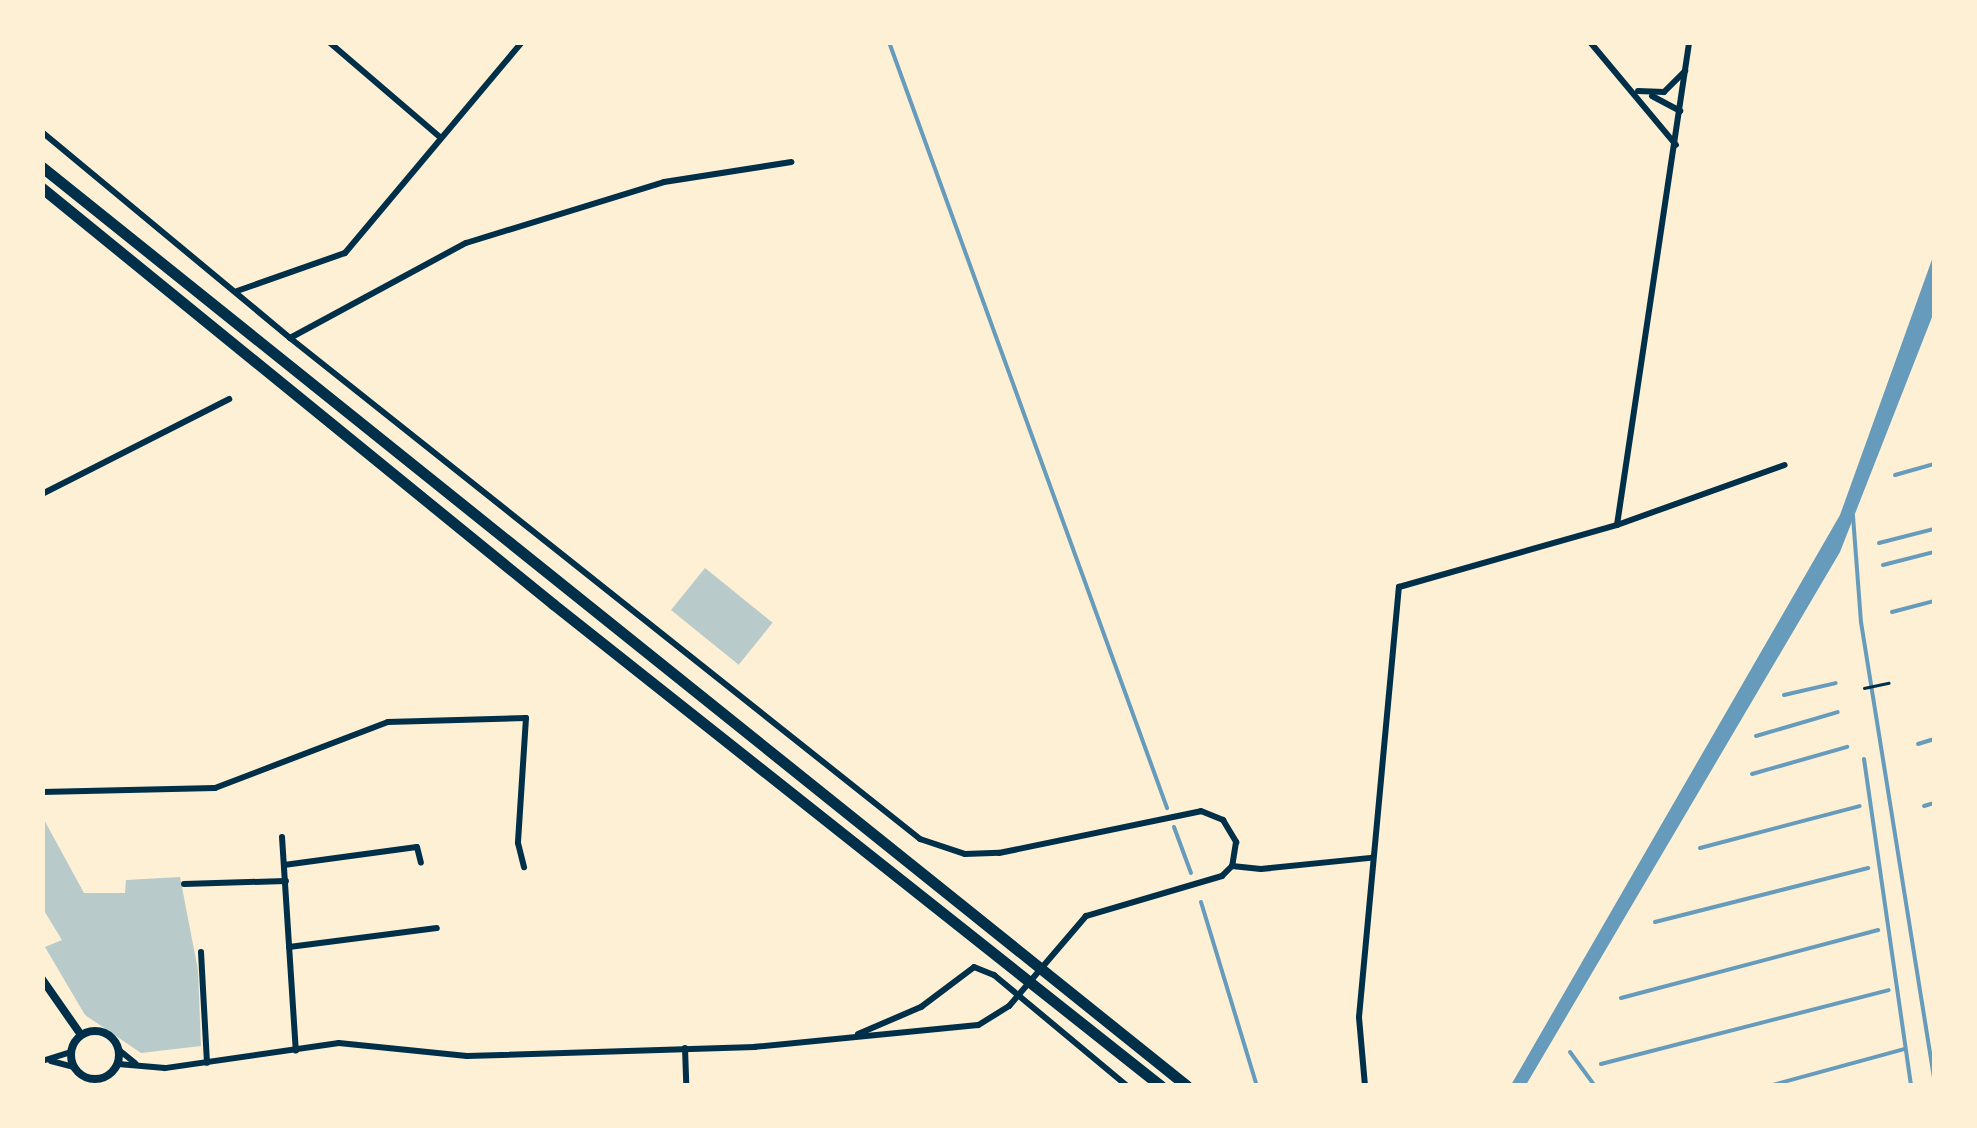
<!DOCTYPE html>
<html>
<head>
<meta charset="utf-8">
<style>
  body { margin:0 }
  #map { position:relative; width:1977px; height:1128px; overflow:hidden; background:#fdf0d5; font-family:"PT Serif",serif }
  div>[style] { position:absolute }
  .green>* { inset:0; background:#b9caca; transform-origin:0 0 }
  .water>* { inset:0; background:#669bbc }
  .stream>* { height:4px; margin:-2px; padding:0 2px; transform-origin:2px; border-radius:2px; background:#669bbc }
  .path>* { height:2.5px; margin:-1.25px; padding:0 1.25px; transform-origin:1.25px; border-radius:1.25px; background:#003049 }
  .minor>* { height:6px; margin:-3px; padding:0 3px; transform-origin:3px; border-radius:3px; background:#003049 }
  .tertiary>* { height:8px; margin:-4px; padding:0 4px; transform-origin:4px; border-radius:4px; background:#003049 }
  .tertiary>.ring { margin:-4px; padding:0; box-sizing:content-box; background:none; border:8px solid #003049; border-radius:50% }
  .motorway>* { height:11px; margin:-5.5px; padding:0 5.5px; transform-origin:5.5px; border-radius:5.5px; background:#003049 }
  span { translate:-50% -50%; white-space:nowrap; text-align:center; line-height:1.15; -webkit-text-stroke:10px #fdf0d5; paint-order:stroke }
  .frame { position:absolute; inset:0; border:45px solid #fdf0d5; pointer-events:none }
</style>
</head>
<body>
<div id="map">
  <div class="green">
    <i style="left:705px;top:568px;width:87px;height:54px;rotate:39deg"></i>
    <i style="clip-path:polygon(42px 816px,84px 893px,125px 893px,126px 880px,180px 877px,198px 970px,201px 1046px,141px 1053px,85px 1015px,45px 947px,62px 940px,43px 909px)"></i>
  </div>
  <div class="water">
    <i style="clip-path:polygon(1934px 254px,1934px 312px,1840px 552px,1526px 1085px,1511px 1085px,1840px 515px)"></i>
  </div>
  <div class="stream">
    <i style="left:889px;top:42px;width:815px;rotate:70.05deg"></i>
    <i style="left:1895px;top:475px;width:41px;rotate:-15.8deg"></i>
    <i style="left:1853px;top:516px;width:106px;rotate:85.7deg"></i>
    <i style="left:1861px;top:622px;width:464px;rotate:80.9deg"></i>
    <i style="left:1879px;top:543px;width:57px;rotate:-14.3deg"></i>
    <i style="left:1883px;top:565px;width:53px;rotate:-14.3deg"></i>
    <i style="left:1892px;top:612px;width:43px;rotate:-14.7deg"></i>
    <i style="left:1784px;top:695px;width:53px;rotate:-13deg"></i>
    <i style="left:1756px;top:736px;width:85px;rotate:-16.3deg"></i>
    <i style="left:1918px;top:744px;width:17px;rotate:-17deg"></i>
    <i style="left:1864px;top:759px;width:330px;rotate:81.8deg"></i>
    <i style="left:1752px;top:774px;width:99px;rotate:-15.9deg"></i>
    <i style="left:1924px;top:806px;width:10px;rotate:-17deg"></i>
    <i style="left:1174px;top:827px;width:49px;rotate:69.7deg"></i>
    <i style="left:1700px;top:848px;width:165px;rotate:-14.7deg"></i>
    <i style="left:1201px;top:902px;width:192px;rotate:73.1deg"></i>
    <i style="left:1655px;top:922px;width:220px;rotate:-14.2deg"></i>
    <i style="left:1621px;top:998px;width:266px;rotate:-14.8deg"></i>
    <i style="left:1570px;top:1052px;width:42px;rotate:53.7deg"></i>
    <i style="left:1601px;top:1064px;width:297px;rotate:-14.4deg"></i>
    <i style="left:1769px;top:1086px;width:140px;rotate:-15.3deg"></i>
  </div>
  <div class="path">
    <i style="left:1864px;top:688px;width:25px;rotate:-12deg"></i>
  </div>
  <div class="minor">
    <i style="left:329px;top:42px;width:146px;rotate:40.6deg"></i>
    <i style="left:1590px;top:42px;width:134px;rotate:50.1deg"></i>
    <i style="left:1638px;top:91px;width:26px;rotate:2deg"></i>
    <i style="left:1664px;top:92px;width:30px;rotate:-45deg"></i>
    <i style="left:1652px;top:96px;width:32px;rotate:28deg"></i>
    <i style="left:42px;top:132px;width:322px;rotate:39.7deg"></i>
    <i style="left:290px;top:338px;width:805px;rotate:38.49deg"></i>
    <i style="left:920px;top:839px;width:47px;rotate:18.4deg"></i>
    <i style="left:965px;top:854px;width:34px;rotate:-2deg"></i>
    <i style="left:999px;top:853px;width:206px;rotate:-11.7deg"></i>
    <i style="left:1201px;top:811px;width:24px;rotate:22deg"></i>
    <i style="left:1223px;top:820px;width:26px;rotate:59deg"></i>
    <i style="left:1236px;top:842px;width:24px;rotate:99deg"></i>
    <i style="left:1232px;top:866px;width:14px;rotate:135deg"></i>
    <i style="left:1222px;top:876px;width:142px;rotate:163.6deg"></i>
    <i style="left:1086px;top:916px;width:118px;rotate:130.5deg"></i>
    <i style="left:1009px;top:1006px;width:36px;rotate:148deg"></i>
    <i style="left:978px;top:1025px;width:224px;rotate:174.4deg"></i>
    <i style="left:755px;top:1047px;width:288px;rotate:178.2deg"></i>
    <i style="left:467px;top:1056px;width:129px;rotate:-174.2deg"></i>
    <i style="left:339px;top:1043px;width:176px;rotate:171.8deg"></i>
    <i style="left:165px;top:1068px;width:47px;rotate:-175.1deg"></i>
    <i style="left:237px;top:291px;width:114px;rotate:-19.4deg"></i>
    <i style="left:345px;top:253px;width:275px;rotate:-50deg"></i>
    <i style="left:290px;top:338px;width:200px;rotate:-28.4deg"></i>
    <i style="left:466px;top:243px;width:207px;rotate:-17.1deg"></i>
    <i style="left:664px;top:182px;width:129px;rotate:-8.9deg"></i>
    <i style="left:42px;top:494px;width:210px;rotate:-26.9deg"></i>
    <i style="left:1617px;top:525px;width:488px;rotate:-81.5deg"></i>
    <i style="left:42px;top:792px;width:173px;rotate:-1.3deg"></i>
    <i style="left:215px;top:788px;width:185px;rotate:-20.9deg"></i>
    <i style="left:388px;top:722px;width:138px;rotate:-1.7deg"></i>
    <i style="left:526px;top:718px;width:125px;rotate:93.7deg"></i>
    <i style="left:518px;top:843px;width:25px;rotate:76deg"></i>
    <i style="left:282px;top:837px;width:214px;rotate:86.3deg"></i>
    <i style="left:284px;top:865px;width:134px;rotate:-7.7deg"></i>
    <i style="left:417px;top:847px;width:16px;rotate:76deg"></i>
    <i style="left:1232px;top:866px;width:29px;rotate:6deg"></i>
    <i style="left:1261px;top:869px;width:110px;rotate:-5.8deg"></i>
    <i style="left:184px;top:884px;width:102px;rotate:-1.7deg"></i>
    <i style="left:289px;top:947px;width:149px;rotate:-7.3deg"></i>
    <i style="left:201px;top:952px;width:111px;rotate:86.9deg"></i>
    <i style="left:858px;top:1034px;width:69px;rotate:-23.2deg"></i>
    <i style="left:921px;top:1007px;width:66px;rotate:-37deg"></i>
    <i style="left:974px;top:967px;width:22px;rotate:22deg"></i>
    <i style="left:994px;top:975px;width:173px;rotate:39.8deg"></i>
    <i style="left:685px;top:1048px;width:38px;rotate:88deg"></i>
    <i style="left:119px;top:1050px;width:21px;rotate:39deg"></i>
    <i style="left:42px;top:1061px;width:30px;rotate:-17deg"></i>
    <i style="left:51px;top:1061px;width:24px;rotate:15deg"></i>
    <i style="left:1365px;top:1086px;width:69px;rotate:-95deg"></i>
    <i style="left:1359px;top:1017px;width:432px;rotate:-84.7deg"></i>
    <i style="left:1399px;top:587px;width:227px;rotate:-15.9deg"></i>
    <i style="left:1617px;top:525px;width:178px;rotate:-19.7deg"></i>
  </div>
  <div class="tertiary">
    <i style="left:42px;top:979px;width:68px;rotate:55.1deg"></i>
    <i class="ring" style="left:71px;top:1031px;width:40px;height:40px"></i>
  </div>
  <div class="motorway">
    <i style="left:42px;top:167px;width:1468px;rotate:38.75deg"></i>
    <i style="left:42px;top:188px;width:659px;rotate:39.15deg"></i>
    <i style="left:553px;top:604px;width:776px;rotate:38.41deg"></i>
  </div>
  <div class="frame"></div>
</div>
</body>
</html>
